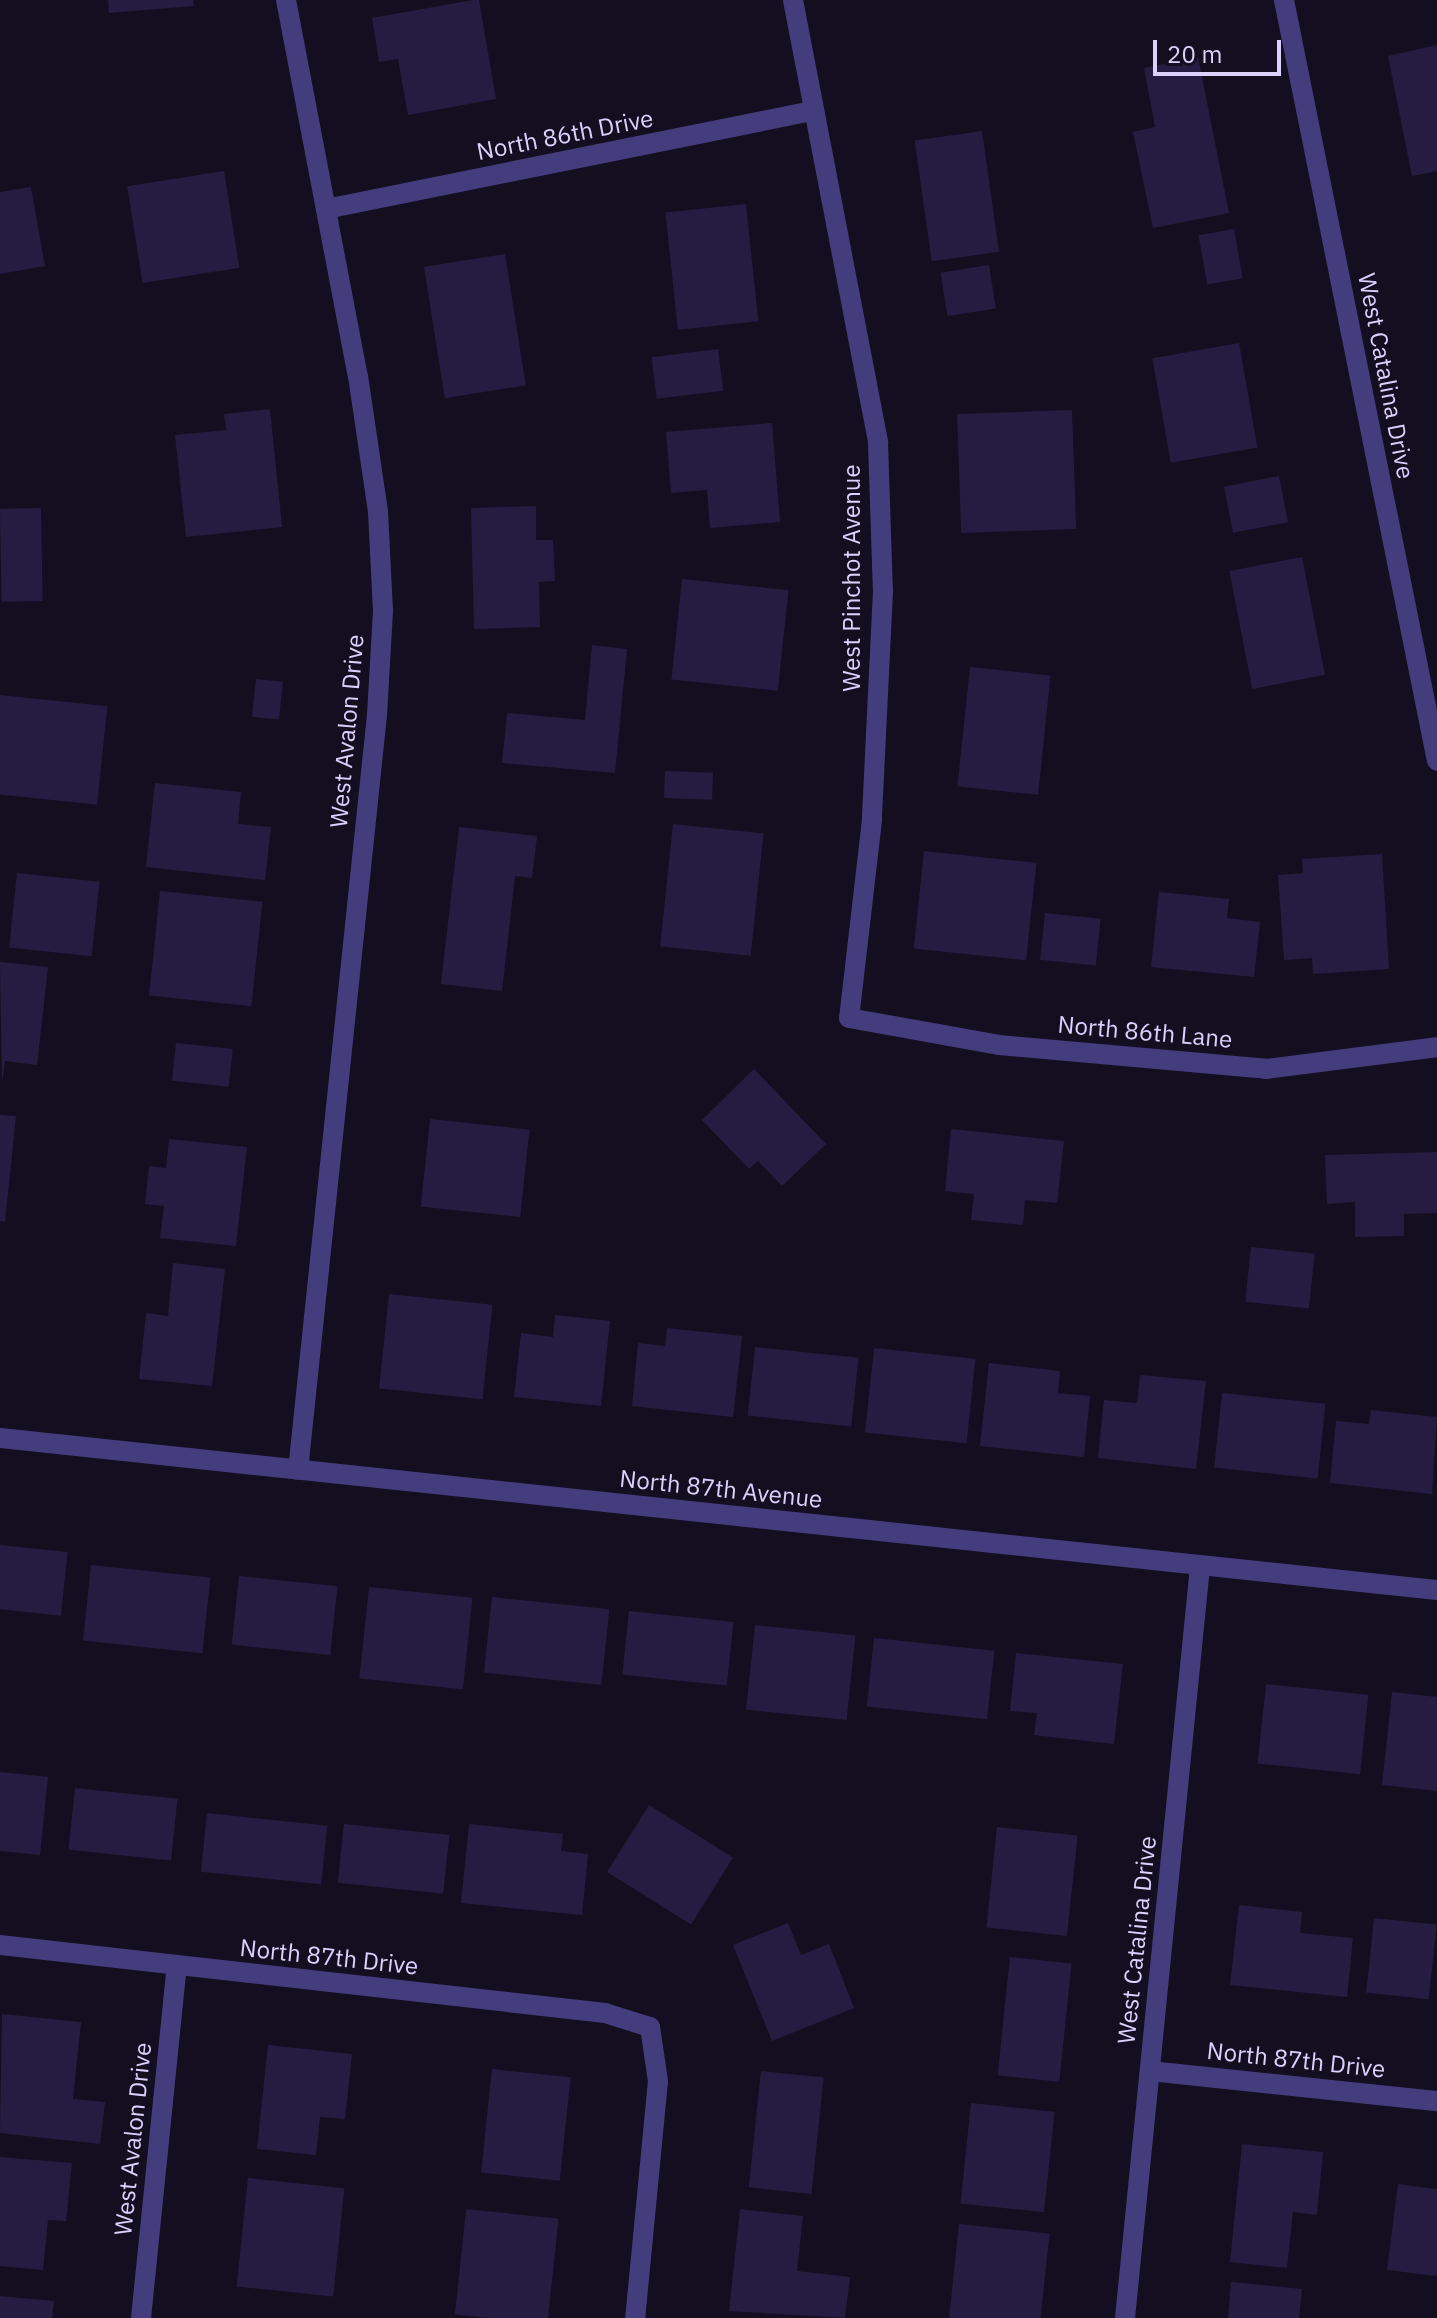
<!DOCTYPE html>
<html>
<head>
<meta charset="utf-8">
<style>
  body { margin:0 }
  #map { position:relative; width:1437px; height:2318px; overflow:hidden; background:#130f21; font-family:"IBM Plex Sans",sans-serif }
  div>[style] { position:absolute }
  .building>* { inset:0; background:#261c41; transform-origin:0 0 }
  .minor>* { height:20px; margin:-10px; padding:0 10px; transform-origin:10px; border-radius:10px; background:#443d7d }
  .tertiary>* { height:20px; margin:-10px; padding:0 10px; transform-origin:10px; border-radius:10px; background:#443d7d }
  span { translate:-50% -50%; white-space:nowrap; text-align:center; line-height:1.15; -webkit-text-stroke:6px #130f21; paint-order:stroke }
  .street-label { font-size:24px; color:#dad2fc }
  .scale { position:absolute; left:1153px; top:40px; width:128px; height:36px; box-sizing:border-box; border:4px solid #dad2fc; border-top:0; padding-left:10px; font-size:24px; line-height:28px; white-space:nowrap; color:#dad2fc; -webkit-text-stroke:6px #130f21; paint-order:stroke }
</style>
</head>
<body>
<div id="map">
  <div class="building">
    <i style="clip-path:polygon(108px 0,193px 0,194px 6px,109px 13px)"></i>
    <i style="clip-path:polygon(473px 0,479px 0,496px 99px,408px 115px,398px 59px,379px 62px,372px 18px)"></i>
    <i style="clip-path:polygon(1437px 45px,1437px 171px,1412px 176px,1388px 56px)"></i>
    <i style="clip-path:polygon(1198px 57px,1229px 213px,1153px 228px,1133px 132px,1155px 127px,1144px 68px)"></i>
    <i style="left:982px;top:131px;width:122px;height:68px;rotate:82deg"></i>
    <i style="left:224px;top:171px;width:98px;height:98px;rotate:81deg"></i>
    <i style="clip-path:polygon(31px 187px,45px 266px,0 274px,0 192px)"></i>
    <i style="left:746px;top:204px;width:118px;height:81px;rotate:84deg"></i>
    <i style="left:1234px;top:229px;width:50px;height:36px;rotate:80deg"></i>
    <i style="left:505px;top:254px;width:133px;height:82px;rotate:81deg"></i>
    <i style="left:989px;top:265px;width:44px;height:49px;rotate:81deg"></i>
    <i style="left:1239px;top:343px;width:106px;height:88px;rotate:80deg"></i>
    <i style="left:718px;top:349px;width:42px;height:67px;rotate:83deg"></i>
    <i style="clip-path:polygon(270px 409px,282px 527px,186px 537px,175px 435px,226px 430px,224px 414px)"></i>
    <i style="left:1072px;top:410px;width:119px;height:115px;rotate:88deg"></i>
    <i style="clip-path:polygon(772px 423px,780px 522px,710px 528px,707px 490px,671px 493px,666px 432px)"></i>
    <i style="left:1279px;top:476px;width:47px;height:56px;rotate:79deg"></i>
    <i style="clip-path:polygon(536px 506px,536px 540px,553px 540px,555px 581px,539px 582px,540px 627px,474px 629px,471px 508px)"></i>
    <i style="left:41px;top:508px;width:93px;height:41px;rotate:89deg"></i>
    <i style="left:1302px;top:557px;width:120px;height:74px;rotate:79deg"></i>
    <i style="left:682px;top:579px;width:107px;height:101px;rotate:6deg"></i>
    <i style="clip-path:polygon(592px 645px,627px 649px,615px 773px,502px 763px,507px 713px,585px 720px)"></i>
    <i style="left:970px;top:667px;width:81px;height:120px;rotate:6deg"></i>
    <i style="left:256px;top:679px;width:27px;height:38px;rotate:6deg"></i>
    <i style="left:0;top:695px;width:108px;height:99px;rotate:6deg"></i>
    <i style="left:665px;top:771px;width:48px;height:27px;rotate:2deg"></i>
    <i style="clip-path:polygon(155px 783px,241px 792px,238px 824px,271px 827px,265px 880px,146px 867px)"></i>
    <i style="left:673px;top:824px;width:91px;height:123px;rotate:6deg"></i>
    <i style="clip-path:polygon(459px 827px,537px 836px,532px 878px,515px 876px,502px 991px,441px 984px)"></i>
    <i style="left:924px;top:851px;width:113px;height:98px;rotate:6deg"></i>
    <i style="clip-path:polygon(1382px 854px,1389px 969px,1313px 974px,1312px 958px,1284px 960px,1278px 875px,1303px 873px,1302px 859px)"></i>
    <i style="left:17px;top:873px;width:83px;height:75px;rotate:6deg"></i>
    <i style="left:160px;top:891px;width:103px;height:105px;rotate:6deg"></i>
    <i style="clip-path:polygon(1159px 892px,1229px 899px,1227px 918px,1260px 922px,1254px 977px,1151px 967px)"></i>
    <i style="left:1045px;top:913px;width:56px;height:47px;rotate:6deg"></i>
    <i style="clip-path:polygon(0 962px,48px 967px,37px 1065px,5px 1061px,2px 1084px)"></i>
    <i style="left:176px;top:1043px;width:57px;height:38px;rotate:6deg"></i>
    <i style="clip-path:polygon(754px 1069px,826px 1144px,782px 1186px,758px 1161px,749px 1169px,702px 1120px)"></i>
    <i style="clip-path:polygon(0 1115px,16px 1116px,5px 1222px,0 1221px)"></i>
    <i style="left:430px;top:1119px;width:100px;height:88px;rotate:6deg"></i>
    <i style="clip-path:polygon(951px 1129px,1064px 1141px,1057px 1203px,1025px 1200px,1023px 1225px,971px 1220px,974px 1194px,945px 1191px)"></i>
    <i style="clip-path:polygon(169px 1139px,247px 1147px,236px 1246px,160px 1238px,164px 1206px,145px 1204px,149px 1166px,166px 1168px)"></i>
    <i style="clip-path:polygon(1437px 1152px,1437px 1213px,1404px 1214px,1404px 1236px,1355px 1237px,1355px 1202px,1327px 1204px,1325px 1155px)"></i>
    <i style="left:1251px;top:1247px;width:64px;height:55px;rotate:6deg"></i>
    <i style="clip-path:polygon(173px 1263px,225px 1269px,212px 1386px,139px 1379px,146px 1313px,168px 1316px)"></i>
    <i style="left:389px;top:1294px;width:104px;height:95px;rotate:6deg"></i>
    <i style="clip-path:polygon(555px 1315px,610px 1321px,601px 1406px,514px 1397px,521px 1333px,553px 1337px)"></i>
    <i style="clip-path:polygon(667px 1328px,742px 1336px,733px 1417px,632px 1406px,638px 1343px,665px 1346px)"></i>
    <i style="left:755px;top:1347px;width:104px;height:69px;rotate:6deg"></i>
    <i style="left:874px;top:1348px;width:102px;height:85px;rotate:6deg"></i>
    <i style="clip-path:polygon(989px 1363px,1060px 1371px,1058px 1393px,1090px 1396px,1084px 1457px,980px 1446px)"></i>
    <i style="clip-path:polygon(1140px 1375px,1206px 1381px,1196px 1469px,1098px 1458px,1104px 1400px,1137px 1403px)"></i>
    <i style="left:1222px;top:1393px;width:104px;height:75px;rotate:6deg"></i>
    <i style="clip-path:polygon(1371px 1410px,1437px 1417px,1432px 1494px,1330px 1483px,1336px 1421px,1369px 1424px)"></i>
    <i style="left:0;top:1545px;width:68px;height:64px;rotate:6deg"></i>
    <i style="left:91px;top:1565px;width:120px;height:76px;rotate:6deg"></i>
    <i style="left:239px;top:1576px;width:99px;height:69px;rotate:6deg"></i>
    <i style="left:369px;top:1587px;width:104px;height:92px;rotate:6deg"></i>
    <i style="left:492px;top:1597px;width:118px;height:76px;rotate:6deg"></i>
    <i style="left:629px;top:1611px;width:105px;height:64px;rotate:6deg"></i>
    <i style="left:755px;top:1625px;width:101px;height:85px;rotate:6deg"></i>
    <i style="left:874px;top:1638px;width:121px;height:69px;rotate:6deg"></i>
    <i style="clip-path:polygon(1016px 1653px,1123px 1664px,1114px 1744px,1034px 1735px,1037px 1713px,1010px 1711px)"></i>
    <i style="left:1266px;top:1684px;width:103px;height:80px;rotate:6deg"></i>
    <i style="clip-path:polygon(1392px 1692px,1437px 1697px,1437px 1791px,1382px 1785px)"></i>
    <i style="clip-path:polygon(0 1772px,48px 1777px,40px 1855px,0 1851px)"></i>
    <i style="left:75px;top:1788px;width:103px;height:62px;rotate:6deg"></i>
    <i style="left:649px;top:1805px;width:99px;height:79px;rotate:32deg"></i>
    <i style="left:207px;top:1813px;width:121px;height:59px;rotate:6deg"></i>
    <i style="left:344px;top:1824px;width:106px;height:59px;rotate:6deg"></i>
    <i style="clip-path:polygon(469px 1824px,563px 1834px,561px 1851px,588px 1854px,582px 1915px,461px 1903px)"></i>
    <i style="left:997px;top:1827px;width:81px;height:101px;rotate:6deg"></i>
    <i style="clip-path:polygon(1239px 1905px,1302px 1912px,1300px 1933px,1353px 1938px,1347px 1997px,1230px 1985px)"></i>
    <i style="left:1374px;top:1918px;width:63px;height:75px;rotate:6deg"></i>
    <i style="clip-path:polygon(788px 1923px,801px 1955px,829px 1944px,854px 2008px,772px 2041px,733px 1945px)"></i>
    <i style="left:1010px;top:1957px;width:62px;height:119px;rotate:6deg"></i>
    <i style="clip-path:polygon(2px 2014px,81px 2022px,73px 2099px,105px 2102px,100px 2144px,0 2133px)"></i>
    <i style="clip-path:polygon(268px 2045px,352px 2054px,345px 2119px,320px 2117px,316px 2155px,257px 2149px)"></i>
    <i style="left:492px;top:2069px;width:79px;height:104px;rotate:6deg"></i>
    <i style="left:761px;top:2071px;width:63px;height:117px;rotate:6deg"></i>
    <i style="left:971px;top:2103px;width:84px;height:101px;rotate:6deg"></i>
    <i style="clip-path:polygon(1242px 2144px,1323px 2152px,1317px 2215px,1293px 2212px,1287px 2268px,1230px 2262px)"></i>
    <i style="clip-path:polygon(0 2157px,72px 2163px,66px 2221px,48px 2220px,43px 2270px,0 2266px)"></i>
    <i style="left:248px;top:2178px;width:97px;height:109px;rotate:6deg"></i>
    <i style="clip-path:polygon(1398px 2184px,1437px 2189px,1437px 2276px,1387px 2270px)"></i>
    <i style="left:466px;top:2209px;width:93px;height:106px;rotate:6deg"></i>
    <i style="clip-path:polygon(740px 2209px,803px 2216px,797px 2271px,850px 2277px,845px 2318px,729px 2311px)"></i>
    <i style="left:959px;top:2224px;width:91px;height:95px;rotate:6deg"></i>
    <i style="clip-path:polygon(1231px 2282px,1302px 2289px,1299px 2318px,1228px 2318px)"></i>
    <i style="clip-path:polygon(0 2296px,54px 2301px,52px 2318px,0 2318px)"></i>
  </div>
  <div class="minor">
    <i style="left:286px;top:0;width:383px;rotate:79.2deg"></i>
    <i style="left:358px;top:376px;width:137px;rotate:81.6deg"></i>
    <i style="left:378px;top:512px;width:99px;rotate:87.1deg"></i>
    <i style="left:383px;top:611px;width:104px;rotate:93.3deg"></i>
    <i style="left:377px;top:715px;width:759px;rotate:95.97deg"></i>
    <i style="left:793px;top:0;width:451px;rotate:79.1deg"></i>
    <i style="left:878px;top:443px;width:148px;rotate:88.1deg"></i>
    <i style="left:883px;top:591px;width:229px;rotate:92.8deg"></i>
    <i style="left:872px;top:820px;width:199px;rotate:96.6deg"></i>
    <i style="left:849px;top:1018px;width:152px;rotate:10.2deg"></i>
    <i style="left:999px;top:1045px;width:268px;rotate:5.1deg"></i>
    <i style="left:1266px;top:1069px;width:172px;rotate:-7.3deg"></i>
    <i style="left:1284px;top:0;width:776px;rotate:78.63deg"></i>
    <i style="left:326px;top:209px;width:498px;rotate:-11.4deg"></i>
    <i style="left:0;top:1945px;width:609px;rotate:6.41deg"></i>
    <i style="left:605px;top:2013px;width:47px;rotate:17.3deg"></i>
    <i style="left:650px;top:2027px;width:55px;rotate:81.6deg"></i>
    <i style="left:658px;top:2081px;width:238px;rotate:95.5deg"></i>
    <i style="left:1150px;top:2071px;width:289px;rotate:6deg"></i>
    <i style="left:141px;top:2318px;width:354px;rotate:-84.2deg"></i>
    <i style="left:1125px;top:2318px;width:755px;rotate:-84.3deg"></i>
  </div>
  <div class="tertiary">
    <i style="left:0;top:1438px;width:1445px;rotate:6.04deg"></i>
  </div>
  <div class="street-label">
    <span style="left:565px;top:135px;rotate:-11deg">North 86th Drive</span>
    <span style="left:1386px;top:376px;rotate:79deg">West Catalina Drive</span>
    <span style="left:852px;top:578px;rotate:-90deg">West Pinchot Avenue</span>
    <span style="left:347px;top:731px;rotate:-85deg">West Avalon Drive</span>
    <span style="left:1145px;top:1032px;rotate:5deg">North 86th Lane</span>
    <span style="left:721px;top:1489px;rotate:6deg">North 87th Avenue</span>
    <span style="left:1137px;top:1940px;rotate:-84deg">West Catalina Drive</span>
    <span style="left:329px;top:1957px;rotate:6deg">North 87th Drive</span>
    <span style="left:1296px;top:2060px;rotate:6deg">North 87th Drive</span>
    <span style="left:133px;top:2139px;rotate:-84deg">West Avalon Drive</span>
  </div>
  <div class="scale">20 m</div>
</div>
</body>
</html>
